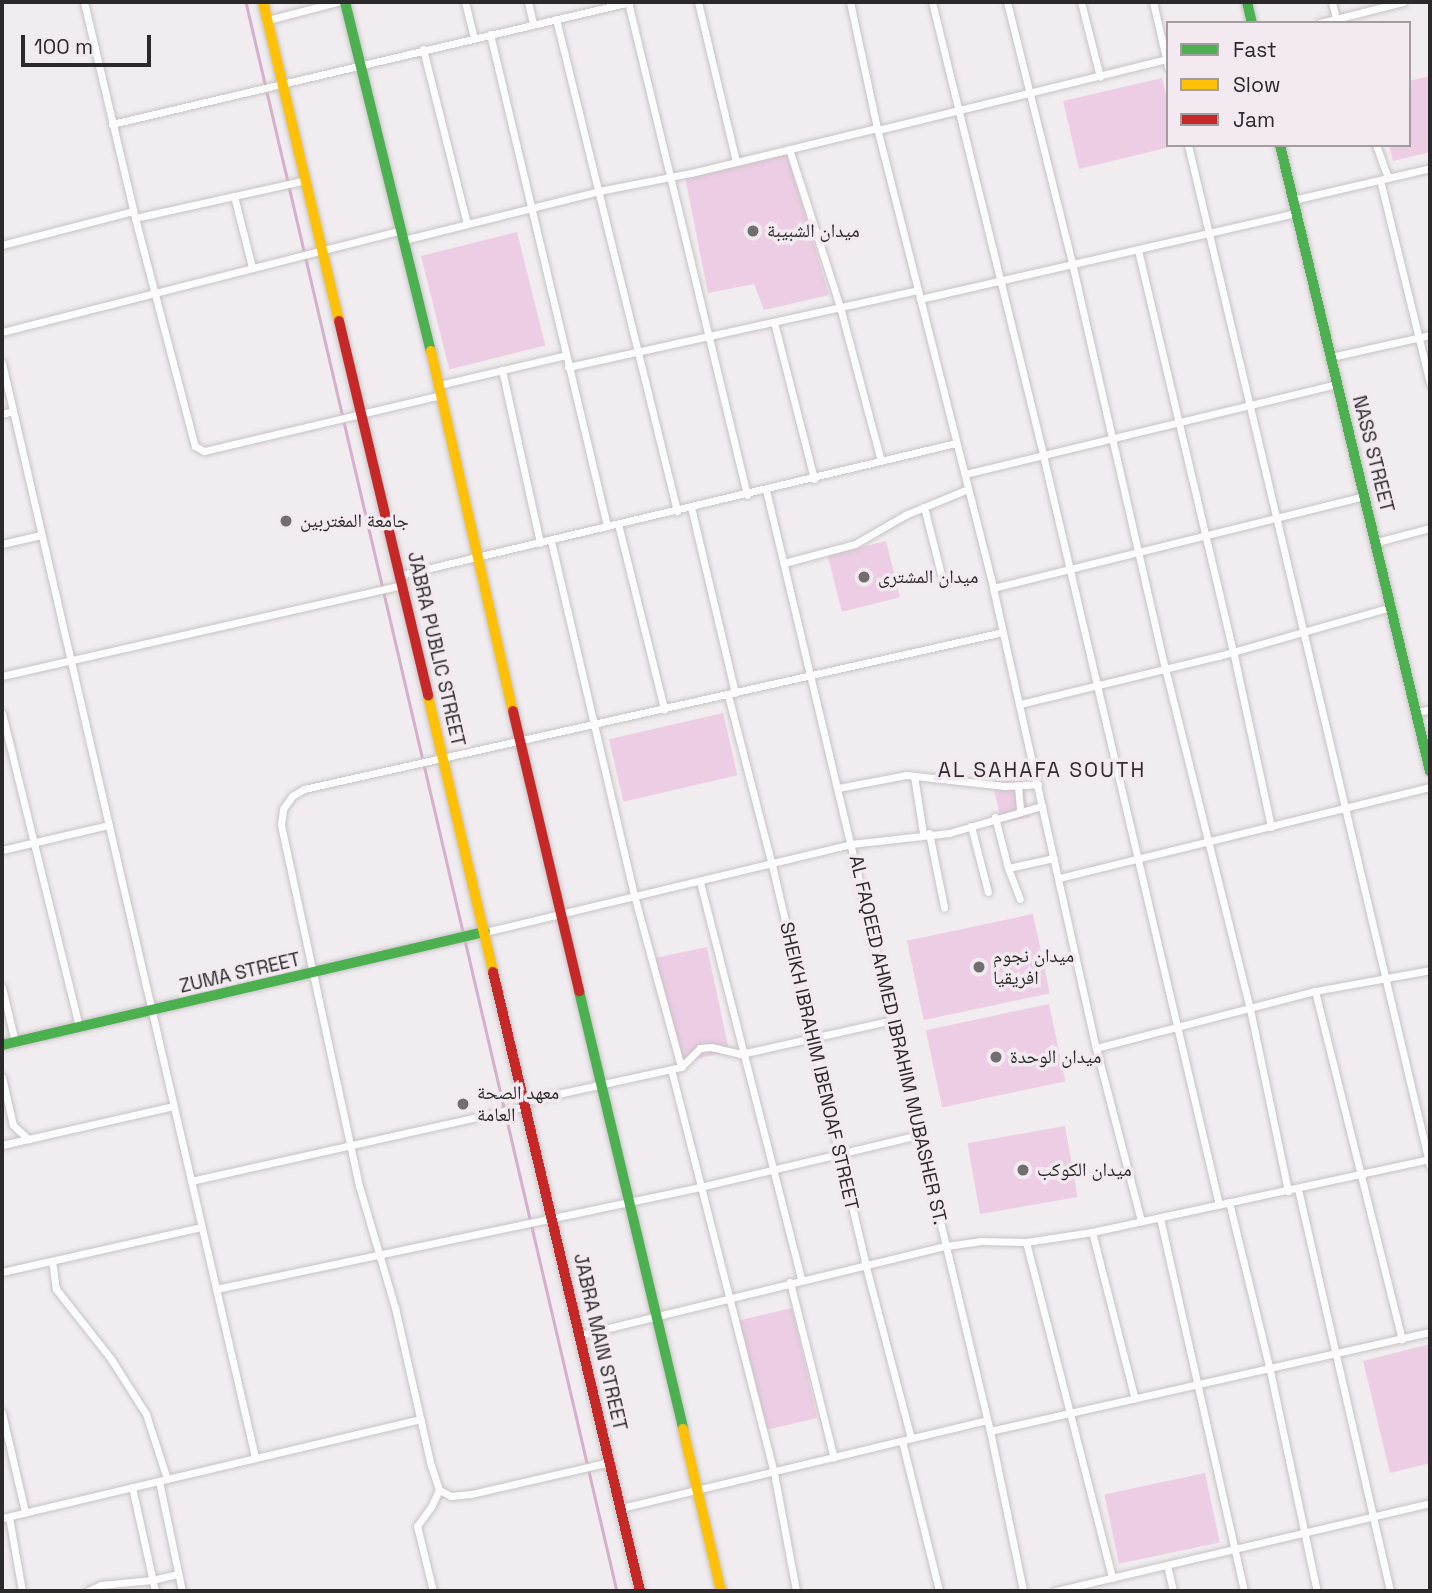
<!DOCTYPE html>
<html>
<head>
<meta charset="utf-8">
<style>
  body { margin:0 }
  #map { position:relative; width:1432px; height:1593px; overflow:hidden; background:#f0ecef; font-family:"Space Grotesk","Noto Naskh Arabic",sans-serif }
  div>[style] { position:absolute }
  .green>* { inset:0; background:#eccde3; transform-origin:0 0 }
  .stream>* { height:2.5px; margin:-1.25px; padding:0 1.25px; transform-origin:1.25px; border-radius:1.25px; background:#d5afcb }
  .roads { filter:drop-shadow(0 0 2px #c6c3c5) drop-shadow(0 0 2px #c6c3c5) }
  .street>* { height:7px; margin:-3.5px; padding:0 3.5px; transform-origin:3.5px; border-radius:3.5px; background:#fdfcfd }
  .fast>* { height:10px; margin:-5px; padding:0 5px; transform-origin:5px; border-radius:5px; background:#4caf50 }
  .slow>* { height:10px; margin:-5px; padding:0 5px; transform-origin:5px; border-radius:5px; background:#ffc107 }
  .jam>* { height:10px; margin:-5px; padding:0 5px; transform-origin:5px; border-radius:5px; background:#c62828 }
  .dots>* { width:19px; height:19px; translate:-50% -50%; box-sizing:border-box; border:4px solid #f2eaf0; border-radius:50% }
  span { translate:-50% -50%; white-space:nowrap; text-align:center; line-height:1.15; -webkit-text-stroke:7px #f2eaf0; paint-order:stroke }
  .poi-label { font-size:19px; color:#2c292b }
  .left { translate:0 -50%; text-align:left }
  .street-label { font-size:19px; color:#2c292b }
  .neighbourhood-label { font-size:21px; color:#312b2f; letter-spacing:2px }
  .frame { position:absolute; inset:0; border:4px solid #2c292b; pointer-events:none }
  .legend { position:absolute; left:1166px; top:21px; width:245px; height:126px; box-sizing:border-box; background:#f2eaf0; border:2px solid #a39da1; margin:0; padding:9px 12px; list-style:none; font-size:21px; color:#2c292b }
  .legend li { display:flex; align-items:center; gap:14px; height:35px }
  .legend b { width:35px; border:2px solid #a39da1 }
  .scale { position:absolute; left:21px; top:35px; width:130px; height:32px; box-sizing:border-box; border:4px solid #2c292b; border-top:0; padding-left:9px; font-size:21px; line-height:24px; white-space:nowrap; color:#2c292b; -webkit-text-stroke:5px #f2eaf0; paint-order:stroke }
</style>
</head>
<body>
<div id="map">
  <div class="green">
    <i style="clip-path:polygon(1430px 76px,1430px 152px,1393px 161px,1389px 145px,1409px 145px,1409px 81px)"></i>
    <i style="clip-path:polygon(1162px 78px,1168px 103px,1168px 145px,1178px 145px,1079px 169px,1063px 101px)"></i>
    <i style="clip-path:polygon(787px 153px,829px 295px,764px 310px,754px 284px,708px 293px,685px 177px)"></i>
    <i style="left:517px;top:232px;width:117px;height:99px;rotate:76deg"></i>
    <i style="left:886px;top:541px;width:58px;height:60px;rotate:76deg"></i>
    <i style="left:723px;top:713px;width:64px;height:117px;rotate:77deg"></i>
    <i style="left:1021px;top:776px;width:42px;height:29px;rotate:78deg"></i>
    <i style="left:1033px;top:914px;width:81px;height:129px;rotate:78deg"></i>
    <i style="left:707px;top:947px;width:107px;height:53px;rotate:78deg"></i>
    <i style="left:1049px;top:1004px;width:79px;height:126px;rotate:78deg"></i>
    <i style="left:1065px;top:1126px;width:72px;height:99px;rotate:80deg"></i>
    <i style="left:792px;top:1308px;width:113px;height:54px;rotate:77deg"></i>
    <i style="clip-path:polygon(1430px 1344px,1430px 1463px,1390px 1473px,1363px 1361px)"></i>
    <i style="left:1205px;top:1473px;width:71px;height:103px;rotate:78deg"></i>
  </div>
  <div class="stream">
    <i style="left:246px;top:2px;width:1632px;rotate:76.86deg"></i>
  </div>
  <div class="roads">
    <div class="street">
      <i style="left:84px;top:2px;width:222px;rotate:76.7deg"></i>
      <i style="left:135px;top:218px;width:236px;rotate:75.3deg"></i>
      <i style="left:195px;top:446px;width:10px;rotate:29deg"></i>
      <i style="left:204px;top:451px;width:244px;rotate:-13.3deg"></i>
      <i style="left:465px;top:2px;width:36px;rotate:76deg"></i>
      <i style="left:528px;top:2px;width:23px;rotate:77deg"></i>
      <i style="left:628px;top:2px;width:507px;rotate:76.43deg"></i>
      <i style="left:698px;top:2px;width:164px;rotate:76.6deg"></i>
      <i style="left:850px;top:2px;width:129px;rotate:77.9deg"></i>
      <i style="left:877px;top:128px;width:474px;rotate:75.8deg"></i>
      <i style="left:993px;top:588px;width:471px;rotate:77.4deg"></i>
      <i style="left:1096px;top:1048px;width:179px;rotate:75.4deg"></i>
      <i style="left:932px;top:2px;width:466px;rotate:76.2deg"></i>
      <i style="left:1043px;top:455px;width:770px;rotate:76.79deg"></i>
      <i style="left:1007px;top:2px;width:269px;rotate:76deg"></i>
      <i style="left:1072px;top:263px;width:416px;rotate:77.1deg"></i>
      <i style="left:1165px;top:668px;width:351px;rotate:76deg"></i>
      <i style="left:1250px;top:1009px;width:186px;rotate:78.2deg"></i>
      <i style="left:1081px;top:2px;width:77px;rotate:75.8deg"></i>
      <i style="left:1153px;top:2px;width:67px;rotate:77deg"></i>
      <i style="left:1332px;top:2px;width:17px;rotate:77deg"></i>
      <i style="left:556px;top:19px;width:507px;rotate:76.18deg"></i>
      <i style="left:268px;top:20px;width:71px;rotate:-14.6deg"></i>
      <i style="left:1320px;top:23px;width:86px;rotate:-14.2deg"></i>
      <i style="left:490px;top:34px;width:506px;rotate:76.62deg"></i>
      <i style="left:423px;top:49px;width:180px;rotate:75.9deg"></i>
      <i style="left:112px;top:124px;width:532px;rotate:-13.25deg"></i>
      <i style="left:878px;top:130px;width:299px;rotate:-13.8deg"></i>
      <i style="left:1188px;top:145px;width:1049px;rotate:76.67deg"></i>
      <i style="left:1376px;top:145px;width:35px;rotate:70deg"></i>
      <i style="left:789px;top:149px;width:166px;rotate:72.1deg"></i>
      <i style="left:840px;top:307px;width:159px;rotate:75.1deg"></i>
      <i style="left:1380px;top:180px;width:210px;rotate:76.2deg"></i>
      <i style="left:234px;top:196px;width:73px;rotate:75.8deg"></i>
      <i style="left:1293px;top:200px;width:141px;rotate:-13.1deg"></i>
      <i style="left:135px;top:218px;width:175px;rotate:-12.5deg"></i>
      <i style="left:404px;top:240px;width:201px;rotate:-14.1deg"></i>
      <i style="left:599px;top:191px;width:94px;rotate:-11.1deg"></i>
      <i style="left:691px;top:173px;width:191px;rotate:-13.6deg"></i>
      <i style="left:2px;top:245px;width:135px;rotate:-14.5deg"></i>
      <i style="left:1138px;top:250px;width:412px;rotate:76.7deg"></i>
      <i style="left:1233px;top:651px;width:180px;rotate:77.8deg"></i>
      <i style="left:920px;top:299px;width:386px;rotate:-12.9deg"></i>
      <i style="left:774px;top:322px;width:162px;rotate:75.7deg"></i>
      <i style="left:2px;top:332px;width:413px;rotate:-14.3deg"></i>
      <i style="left:1331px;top:357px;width:101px;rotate:-12.5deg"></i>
      <i style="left:2px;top:363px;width:1123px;rotate:76.98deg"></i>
      <i style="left:568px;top:367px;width:358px;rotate:-12.4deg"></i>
      <i style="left:502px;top:370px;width:177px;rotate:77.6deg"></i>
      <i style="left:439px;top:385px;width:130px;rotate:-13.3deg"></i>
      <i style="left:2px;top:414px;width:11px;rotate:-15deg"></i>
      <i style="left:965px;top:474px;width:384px;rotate:-13.6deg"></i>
      <i style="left:766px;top:490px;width:967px;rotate:76.61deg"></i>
      <i style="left:990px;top:1431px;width:163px;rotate:78.3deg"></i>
      <i style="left:691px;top:507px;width:191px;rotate:76.7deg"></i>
      <i style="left:924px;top:507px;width:69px;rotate:75.8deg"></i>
      <i style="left:618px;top:524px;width:191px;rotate:76deg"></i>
      <i style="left:551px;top:541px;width:364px;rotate:76.8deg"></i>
      <i style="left:634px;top:895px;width:178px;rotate:74.7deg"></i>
      <i style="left:1377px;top:542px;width:55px;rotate:-14.8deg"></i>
      <i style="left:2px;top:544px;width:40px;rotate:-13deg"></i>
      <i style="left:784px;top:563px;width:73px;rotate:-15deg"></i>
      <i style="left:855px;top:544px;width:58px;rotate:-30.1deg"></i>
      <i style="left:905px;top:515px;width:68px;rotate:-22.4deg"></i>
      <i style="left:401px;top:575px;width:570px;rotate:-13.38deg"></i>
      <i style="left:993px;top:588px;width:383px;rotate:-13.9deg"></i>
      <i style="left:2px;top:676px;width:411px;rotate:-12.8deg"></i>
      <i style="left:728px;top:695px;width:176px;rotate:75.5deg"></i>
      <i style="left:772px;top:865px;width:409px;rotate:76.8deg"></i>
      <i style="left:865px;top:1263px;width:181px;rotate:75.3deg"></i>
      <i style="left:1020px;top:704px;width:205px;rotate:-13.6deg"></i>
      <i style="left:1219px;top:656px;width:179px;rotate:-15.9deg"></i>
      <i style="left:2px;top:713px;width:323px;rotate:76.2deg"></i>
      <i style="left:1415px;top:713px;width:16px;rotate:-15deg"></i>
      <i style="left:914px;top:776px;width:58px;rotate:81deg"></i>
      <i style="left:1018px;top:786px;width:24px;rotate:85deg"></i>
      <i style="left:838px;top:788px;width:69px;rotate:-10.8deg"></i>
      <i style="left:906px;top:775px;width:99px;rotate:6.4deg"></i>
      <i style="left:1004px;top:786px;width:34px;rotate:-3deg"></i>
      <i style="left:995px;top:817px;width:53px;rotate:75.7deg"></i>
      <i style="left:1008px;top:868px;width:33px;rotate:69deg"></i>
      <i style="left:971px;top:826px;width:68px;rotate:75.6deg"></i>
      <i style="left:929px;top:833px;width:76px;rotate:78.5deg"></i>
      <i style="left:2px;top:850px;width:110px;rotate:-13.2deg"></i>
      <i style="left:1008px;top:868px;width:47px;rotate:-12.3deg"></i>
      <i style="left:1059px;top:878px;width:382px;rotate:-13.8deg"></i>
      <i style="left:700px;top:882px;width:410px;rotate:75.7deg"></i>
      <i style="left:485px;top:932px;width:376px;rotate:-13.5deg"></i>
      <i style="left:851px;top:844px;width:99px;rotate:-6.4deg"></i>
      <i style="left:949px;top:833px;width:97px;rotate:-16.2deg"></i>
      <i style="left:2px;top:987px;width:57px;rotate:76.7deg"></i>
      <i style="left:1315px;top:991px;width:359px;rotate:76deg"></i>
      <i style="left:1096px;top:1048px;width:226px;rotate:-14.6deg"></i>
      <i style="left:1315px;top:991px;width:117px;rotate:-10.3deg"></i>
      <i style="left:671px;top:1069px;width:417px;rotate:75.7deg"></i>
      <i style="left:774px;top:1473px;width:120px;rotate:79.4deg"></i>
      <i style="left:2px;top:1077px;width:49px;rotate:77.1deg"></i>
      <i style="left:13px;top:1125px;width:21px;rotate:43deg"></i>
      <i style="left:526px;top:1101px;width:159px;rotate:-12.4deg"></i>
      <i style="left:681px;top:1067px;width:27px;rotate:-45deg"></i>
      <i style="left:700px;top:1048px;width:11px;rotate:-5deg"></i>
      <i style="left:711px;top:1047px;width:31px;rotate:13deg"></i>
      <i style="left:741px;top:1054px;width:156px;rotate:-12.6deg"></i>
      <i style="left:2px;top:1145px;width:175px;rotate:-12.8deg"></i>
      <i style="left:191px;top:1181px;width:343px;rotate:-12.6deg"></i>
      <i style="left:1298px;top:1189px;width:412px;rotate:77.1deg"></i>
      <i style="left:1229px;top:1202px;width:169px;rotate:76.3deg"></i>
      <i style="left:1269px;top:1366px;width:230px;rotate:78deg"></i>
      <i style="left:1160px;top:1218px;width:382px;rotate:77.3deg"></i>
      <i style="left:1092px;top:1232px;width:172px;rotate:75.6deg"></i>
      <i style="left:1026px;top:1242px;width:347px;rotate:75.6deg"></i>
      <i style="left:52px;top:1261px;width:28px;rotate:82deg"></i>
      <i style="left:56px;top:1289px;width:89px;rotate:51.8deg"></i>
      <i style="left:111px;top:1359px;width:65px;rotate:57.5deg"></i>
      <i style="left:146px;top:1414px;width:68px;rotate:72.1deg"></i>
      <i style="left:2px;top:1272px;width:205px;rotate:-12.7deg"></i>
      <i style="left:790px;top:1282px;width:181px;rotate:76deg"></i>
      <i style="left:216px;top:1289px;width:495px;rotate:-11.9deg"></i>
      <i style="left:700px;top:1187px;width:225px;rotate:-13.4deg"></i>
      <i style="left:580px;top:1335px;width:377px;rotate:-13.7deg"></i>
      <i style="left:946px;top:1246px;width:34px;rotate:-8deg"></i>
      <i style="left:980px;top:1241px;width:46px;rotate:1.2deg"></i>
      <i style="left:1026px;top:1242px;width:67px;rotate:-8.6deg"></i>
      <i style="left:1092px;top:1232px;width:346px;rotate:-12.2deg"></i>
      <i style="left:2px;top:1413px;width:102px;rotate:76.9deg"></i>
      <i style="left:990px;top:1431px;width:451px;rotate:-12.7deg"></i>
      <i style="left:902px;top:1441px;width:154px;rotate:76.1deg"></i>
      <i style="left:610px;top:1462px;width:143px;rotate:167deg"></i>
      <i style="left:471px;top:1494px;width:20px;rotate:174deg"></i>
      <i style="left:451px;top:1496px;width:13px;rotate:-153deg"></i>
      <i style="left:439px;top:1490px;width:25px;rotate:-108deg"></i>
      <i style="left:431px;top:1466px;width:162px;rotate:-102.8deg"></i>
      <i style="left:395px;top:1308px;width:127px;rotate:-106.4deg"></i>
      <i style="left:359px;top:1186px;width:370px;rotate:-102.2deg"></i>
      <i style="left:281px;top:824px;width:15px;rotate:-82deg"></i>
      <i style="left:283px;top:809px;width:16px;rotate:-55deg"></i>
      <i style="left:292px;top:796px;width:14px;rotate:-30deg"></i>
      <i style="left:304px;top:789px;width:716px;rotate:-12.66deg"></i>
      <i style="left:159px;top:1481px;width:112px;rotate:78.2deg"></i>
      <i style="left:132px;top:1487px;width:107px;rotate:77.5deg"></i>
      <i style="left:621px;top:1508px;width:376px;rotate:-13.5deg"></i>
      <i style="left:9px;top:1517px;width:75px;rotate:80deg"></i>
      <i style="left:2px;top:1518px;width:430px;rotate:-13.3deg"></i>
      <i style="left:1167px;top:1565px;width:27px;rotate:77deg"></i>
      <i style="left:88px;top:1591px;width:14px;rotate:-25deg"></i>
      <i style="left:101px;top:1585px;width:51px;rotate:-5.6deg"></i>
      <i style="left:152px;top:1580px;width:26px;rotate:-13deg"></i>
      <i style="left:433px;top:1591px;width:67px;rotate:-103.8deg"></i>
      <i style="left:417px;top:1526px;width:24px;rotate:-54deg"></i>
      <i style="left:431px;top:1507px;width:19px;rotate:-65deg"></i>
      <i style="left:1055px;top:1591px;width:385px;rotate:-13.2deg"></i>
    </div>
    <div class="fast">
      <i style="left:345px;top:2px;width:359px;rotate:76.2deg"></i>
      <i style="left:1247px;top:2px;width:22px;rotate:77deg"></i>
      <i style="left:1280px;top:145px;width:644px;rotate:76.53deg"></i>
      <i style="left:579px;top:991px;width:450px;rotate:76.6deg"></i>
      <i style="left:2px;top:1045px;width:496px;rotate:-13.2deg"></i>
    </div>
    <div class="slow">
      <i style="left:263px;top:2px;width:328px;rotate:76.6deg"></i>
      <i style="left:431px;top:351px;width:369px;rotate:77.2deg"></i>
      <i style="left:428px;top:696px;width:284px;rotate:76.7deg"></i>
      <i style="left:683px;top:1429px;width:166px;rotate:76.8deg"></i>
    </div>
    <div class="jam">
      <i style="left:339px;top:321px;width:385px;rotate:76.6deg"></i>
      <i style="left:513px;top:711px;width:288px;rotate:76.7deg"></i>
      <i style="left:493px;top:972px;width:636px;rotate:76.64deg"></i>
    </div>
  </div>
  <div class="dots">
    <i style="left:753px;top:231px;background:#716d70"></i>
    <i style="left:286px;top:521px;background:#716d70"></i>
    <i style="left:864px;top:577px;background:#716d70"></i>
    <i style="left:979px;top:967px;background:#716d70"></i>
    <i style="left:996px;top:1057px;background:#716d70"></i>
    <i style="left:463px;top:1104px;background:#716d70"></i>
    <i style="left:1023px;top:1170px;background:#716d70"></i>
  </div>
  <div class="poi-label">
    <span class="left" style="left:767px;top:231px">ميدان الشبيبة</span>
    <span class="left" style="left:300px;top:521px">جامعة المغتربين</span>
    <span class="left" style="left:878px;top:577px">ميدان المشترى</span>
    <span class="left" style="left:993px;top:967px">ميدان نجوم<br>افريقيا</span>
    <span class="left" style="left:1010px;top:1057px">ميدان الوحدة</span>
    <span class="left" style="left:477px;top:1104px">معهد الصحة<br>العامة</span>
    <span class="left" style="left:1037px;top:1170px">ميدان الكوكب</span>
  </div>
  <div class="street-label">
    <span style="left:1373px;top:454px;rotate:76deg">NASS STREET</span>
    <span style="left:436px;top:649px;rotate:77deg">JABRA PUBLIC STREET</span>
    <span style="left:240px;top:973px;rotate:-13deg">ZUMA STREET</span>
    <span style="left:898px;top:1040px;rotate:77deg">AL FAQEED AHMED IBRAHIM MUBASHER ST.</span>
    <span style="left:819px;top:1066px;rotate:77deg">SHEIKH IBRAHIM IBENOAF STREET</span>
    <span style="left:600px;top:1342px;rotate:77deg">JABRA MAIN STREET</span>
  </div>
  <div class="neighbourhood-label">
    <span style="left:1042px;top:770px">AL SAHAFA SOUTH</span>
  </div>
  <div class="frame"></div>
  <ul class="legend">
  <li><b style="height:9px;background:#4caf50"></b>Fast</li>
  <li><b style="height:9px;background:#ffc107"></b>Slow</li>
  <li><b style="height:9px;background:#c62828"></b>Jam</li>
  </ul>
  <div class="scale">100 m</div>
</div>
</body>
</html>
